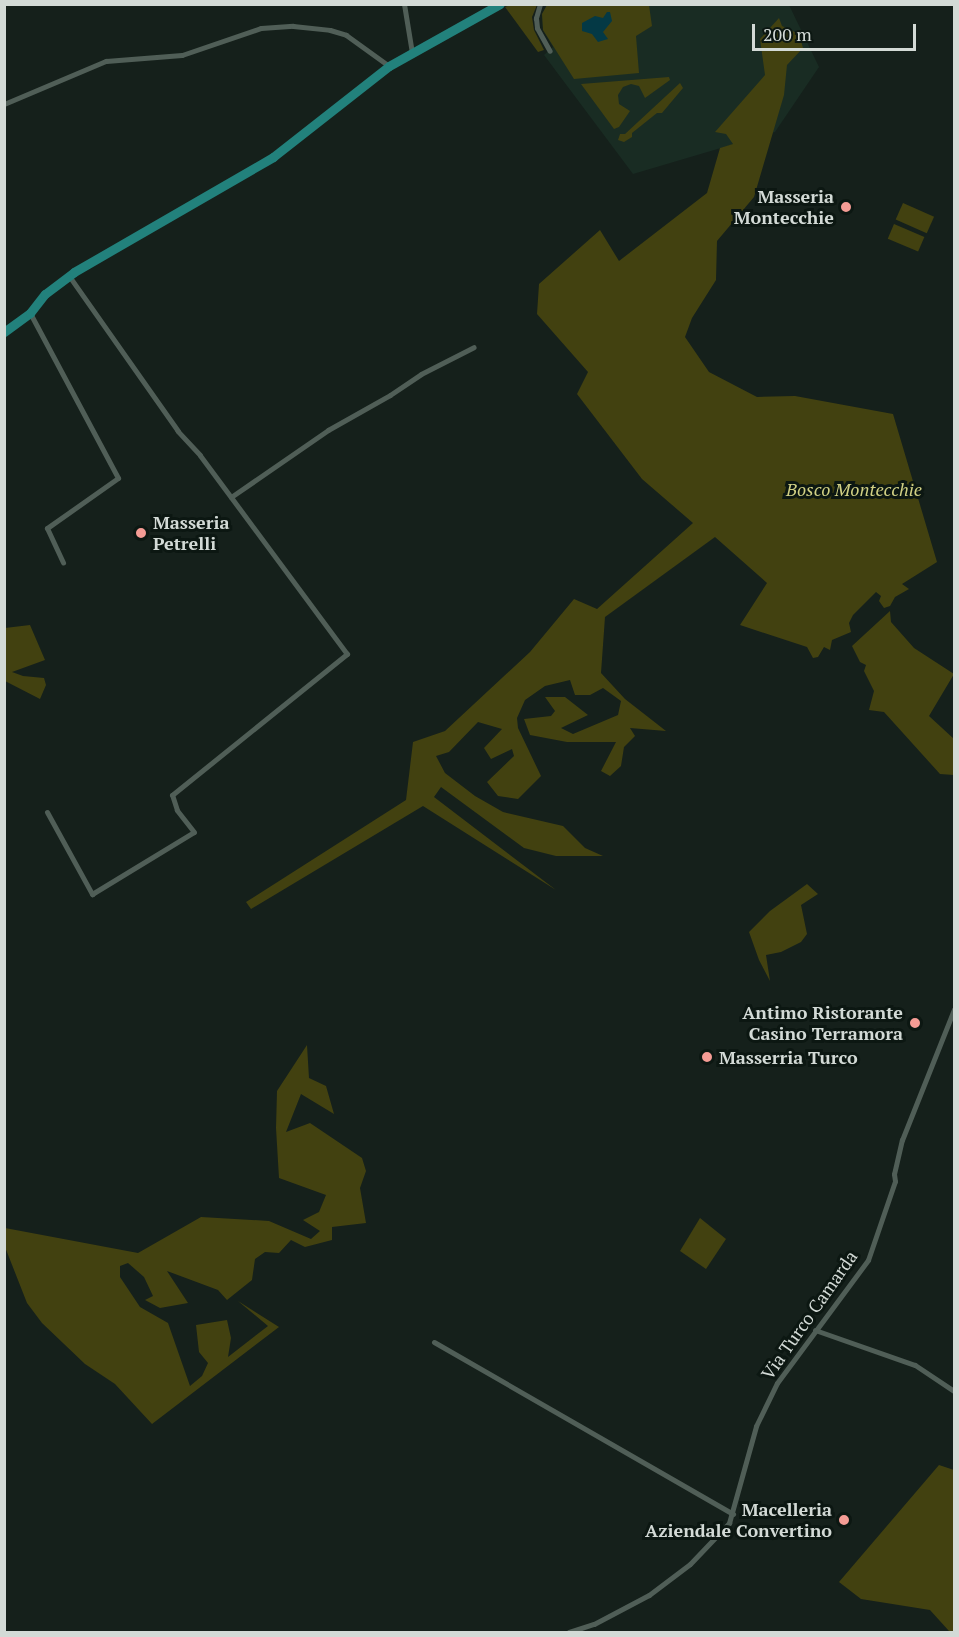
<!DOCTYPE html>
<html>
<head>
<meta charset="utf-8">
<style>
  body { margin:0 }
  #map { position:relative; width:959px; height:1637px; overflow:hidden; background:#15201b; font-family:"PT Serif",serif }
  div>[style] { position:absolute }
  .built>* { inset:0; background:#192c23 }
  .green>* { inset:0; background:#424110; transform-origin:0 0 }
  .water>* { inset:0; background:#043945 }
  .minor>* { height:5px; margin:-2.5px; padding:0 2.5px; transform-origin:2.5px; border-radius:2.5px; background:#505e57 }
  .primary>* { height:9px; margin:-4.5px; padding:0 4.5px; transform-origin:4.5px; border-radius:4.5px; background:#22817c }
  .dots>* { width:16px; height:16px; translate:-50% -50%; box-sizing:border-box; border:3px solid #0c1712; border-radius:50% }
  span { translate:-50% -50%; white-space:nowrap; text-align:center; line-height:1.15; -webkit-text-stroke:6px #0c1712; paint-order:stroke }
  .poi-label { font-size:18px; color:#d3dad6; font-weight:700 }
  .right { translate:-100% -50%; text-align:right }
  .left { translate:0 -50%; text-align:left }
  .park-label { font-size:18px; color:#d2d184; font-style:italic }
  .street-label { font-size:18px; color:#d3dad6 }
  .frame { position:absolute; inset:0; border:6px solid #d3dad6; pointer-events:none }
  .scale { position:absolute; left:752px; top:24px; width:164px; height:27px; box-sizing:border-box; border:3px solid #d3dad6; border-top:0; padding-left:8px; font-size:18px; line-height:21px; white-space:nowrap; color:#d3dad6; -webkit-text-stroke:4px #0c1712; paint-order:stroke }
</style>
</head>
<body>
<div id="map">
  <div class="built">
    <i style="clip-path:polygon(547px 4px,789px 5px,819px 67px,775px 132px,633px 174px,544px 55px,553px 47px,543px 30px,542px 14px)"></i>
  </div>
  <div class="green">
    <i style="clip-path:polygon(510px 5px,537px 5px,532px 17px,534px 30px,544px 50px,538px 52px,505px 7px)"></i>
    <i style="clip-path:polygon(547px 5px,649px 5px,652px 26px,636px 36px,639px 73px,574px 79px,543px 30px,542px 14px)"></i>
    <i style="clip-path:polygon(779px 18px,782px 26px,799px 34px,803px 48px,787px 65px,784px 95px,754px 197px,717px 241px,716px 280px,692px 318px,685px 337px,709px 372px,757px 397px,795px 396px,893px 414px,937px 562px,902px 584px,909px 589px,895px 597px,890px 606px,884px 608px,879px 601px,881px 596px,876px 592px,853px 615px,849px 623px,851px 632px,832px 640px,830px 650px,824px 647px,818px 657px,813px 658px,807px 647px,740px 625px,767px 583px,715px 537px,605px 617px,601px 673px,625px 699px,666px 731px,630px 728px,635px 736px,624px 747px,621px 766px,610px 776px,601px 771px,616px 742px,567px 742px,530px 735px,524px 719px,551px 716px,555px 711px,545px 697px,565px 697px,588px 715px,561px 728px,573px 734px,618px 715px,621px 701px,603px 688px,590px 695px,575px 695px,570px 680px,545px 686px,525px 700px,517px 718px,518px 728px,541px 776px,518px 799px,498px 796px,487px 782px,514px 756px,512px 749px,491px 759px,484px 748px,502px 729px,478px 722px,449px 752px,436px 756px,445px 773px,475px 796px,503px 812px,563px 826px,585px 848px,603px 856px,556px 856px,524px 848px,441px 787px,434px 797px,556px 890px,423px 806px,251px 909px,246px 902px,406px 800px,413px 742px,445px 731px,530px 652px,574px 599px,597px 609px,693px 523px,642px 479px,577px 394px,588px 372px,537px 314px,539px 284px,600px 230px,619px 261px,707px 193px,720px 148px,733px 144px,726px 134px,715px 132px,765px 75px,760px 39px)"></i>
    <i style="clip-path:polygon(669px 77px,670px 80px,645px 98px,639px 86px,631px 84px,623px 87px,618px 95px,619px 104px,630px 111px,619px 127px,614px 129px,581px 84px)"></i>
    <i style="clip-path:polygon(680px 83px,683px 88px,662px 113px,657px 113px,632px 133px,632px 137px,624px 142px,618px 140px,620px 134px,625px 134px)"></i>
    <i style="left:903px;top:203px;width:34px;height:18px;rotate:24deg"></i>
    <i style="left:894px;top:224px;width:33px;height:16px;rotate:23deg"></i>
    <i style="clip-path:polygon(890px 611px,891px 622px,914px 648px,954px 674px,929px 716px,954px 739px,954px 775px,940px 774px,884px 712px,869px 710px,874px 691px,864px 671px,866px 665px,860px 662px,852px 646px)"></i>
    <i style="clip-path:polygon(30px 625px,45px 660px,12px 672px,23px 676px,44px 678px,46px 685px,40px 699px,5px 681px,5px 628px)"></i>
    <i style="clip-path:polygon(807px 884px,818px 894px,801px 905px,807px 934px,801px 942px,781px 952px,766px 955px,770px 981px,759px 960px,749px 932px,770px 911px)"></i>
    <i style="clip-path:polygon(307px 1045px,309px 1078px,326px 1086px,334px 1114px,301px 1094px,286px 1132px,310px 1123px,362px 1158px,366px 1171px,360px 1188px,366px 1223px,332px 1227px,332px 1240px,305px 1247px,291px 1240px,279px 1253px,265px 1252px,255px 1259px,252px 1280px,227px 1300px,218px 1290px,167px 1271px,188px 1303px,160px 1308px,145px 1300px,153px 1296px,144px 1277px,128px 1263px,120px 1266px,120px 1277px,140px 1307px,168px 1323px,190px 1386px,202px 1376px,208px 1363px,199px 1352px,196px 1325px,227px 1320px,231px 1338px,228px 1357px,268px 1326px,238px 1301px,279px 1327px,152px 1424px,115px 1384px,85px 1364px,42px 1323px,27px 1303px,5px 1247px,5px 1228px,138px 1253px,201px 1217px,269px 1221px,311px 1239px,320px 1231px,303px 1220px,319px 1212px,326px 1195px,279px 1178px,276px 1128px,277px 1091px)"></i>
    <i style="clip-path:polygon(700px 1218px,726px 1239px,706px 1269px,680px 1251px)"></i>
    <i style="clip-path:polygon(939px 1465px,954px 1470px,954px 1632px,948px 1632px,949px 1631px,930px 1610px,861px 1599px,839px 1582px)"></i>
  </div>
  <div class="water">
    <i style="clip-path:polygon(607px 12px,610px 12px,612px 21px,603px 32px,608px 39px,598px 42px,592px 34px,582px 31px,582px 23px,595px 16px,603px 18px)"></i>
  </div>
  <div class="minor">
    <i style="left:404px;top:4px;width:50px;rotate:80.7deg"></i>
    <i style="left:540px;top:4px;width:15px;rotate:106deg"></i>
    <i style="left:536px;top:18px;width:10px;rotate:84deg"></i>
    <i style="left:537px;top:28px;width:26px;rotate:61deg"></i>
    <i style="left:4px;top:104px;width:111px;rotate:-22.9deg"></i>
    <i style="left:106px;top:61px;width:76px;rotate:-4.5deg"></i>
    <i style="left:182px;top:55px;width:83px;rotate:-18.9deg"></i>
    <i style="left:261px;top:28px;width:32px;rotate:-4deg"></i>
    <i style="left:293px;top:26px;width:37px;rotate:6deg"></i>
    <i style="left:330px;top:30px;width:17px;rotate:17deg"></i>
    <i style="left:346px;top:35px;width:53px;rotate:35.8deg"></i>
    <i style="left:30px;top:313px;width:187px;rotate:61.9deg"></i>
    <i style="left:118px;top:478px;width:87px;rotate:144.8deg"></i>
    <i style="left:47px;top:528px;width:38px;rotate:65deg"></i>
    <i style="left:231px;top:497px;width:118px;rotate:-34.6deg"></i>
    <i style="left:328px;top:430px;width:71px;rotate:-29.4deg"></i>
    <i style="left:390px;top:395px;width:37px;rotate:-34deg"></i>
    <i style="left:421px;top:374px;width:59px;rotate:-27deg"></i>
    <i style="left:47px;top:812px;width:94px;rotate:61.2deg"></i>
    <i style="left:92px;top:894px;width:119px;rotate:-31.3deg"></i>
    <i style="left:194px;top:832px;width:28px;rotate:-128deg"></i>
    <i style="left:177px;top:810px;width:16px;rotate:-108deg"></i>
    <i style="left:172px;top:795px;width:225px;rotate:-38.9deg"></i>
    <i style="left:347px;top:654px;width:247px;rotate:-126.5deg"></i>
    <i style="left:200px;top:455px;width:33px;rotate:-133deg"></i>
    <i style="left:178px;top:431px;width:189px;rotate:-125.1deg"></i>
    <i style="left:815px;top:1330px;width:106px;rotate:19.3deg"></i>
    <i style="left:915px;top:1365px;width:47px;rotate:33.7deg"></i>
    <i style="left:434px;top:1342px;width:345px;rotate:29.9deg"></i>
    <i style="left:569px;top:1632px;width:26px;rotate:-18deg"></i>
    <i style="left:594px;top:1624px;width:62px;rotate:-27.8deg"></i>
    <i style="left:649px;top:1595px;width:51px;rotate:-37.1deg"></i>
    <i style="left:690px;top:1564px;width:57px;rotate:-46.4deg"></i>
    <i style="left:729px;top:1523px;width:101px;rotate:-74.4deg"></i>
    <i style="left:756px;top:1426px;width:48px;rotate:-64deg"></i>
    <i style="left:777px;top:1383px;width:153px;rotate:-53.5deg"></i>
    <i style="left:868px;top:1260px;width:83px;rotate:-71.1deg"></i>
    <i style="left:895px;top:1181px;width:7px;rotate:-98deg"></i>
    <i style="left:894px;top:1174px;width:35px;rotate:-77deg"></i>
    <i style="left:902px;top:1140px;width:141px;rotate:-68.3deg"></i>
  </div>
  <div class="primary">
    <i style="left:4px;top:332px;width:32px;rotate:-36deg"></i>
    <i style="left:30px;top:313px;width:24px;rotate:-52deg"></i>
    <i style="left:45px;top:294px;width:36px;rotate:-37deg"></i>
    <i style="left:74px;top:272px;width:230px;rotate:-30deg"></i>
    <i style="left:273px;top:157px;width:147px;rotate:-38.1deg"></i>
    <i style="left:389px;top:66px;width:127px;rotate:-29.2deg"></i>
  </div>
  <div class="dots">
    <i style="left:846px;top:207px;background:#f59c95"></i>
    <i style="left:141px;top:533px;background:#f59c95"></i>
    <i style="left:915px;top:1023px;background:#f59c95"></i>
    <i style="left:707px;top:1057px;background:#f59c95"></i>
    <i style="left:844px;top:1520px;background:#f59c95"></i>
  </div>
  <div class="poi-label">
    <span class="right" style="left:834px;top:207px">Masseria<br>Montecchie</span>
    <span class="left" style="left:153px;top:533px">Masseria<br>Petrelli</span>
    <span class="right" style="left:903px;top:1023px">Antimo Ristorante<br>Casino Terramora</span>
    <span class="left" style="left:719px;top:1057px">Masserria Turco</span>
    <span class="right" style="left:832px;top:1520px">Macelleria<br>Aziendale Convertino</span>
  </div>
  <div class="park-label">
    <span style="left:854px;top:489px">Bosco Montecchie</span>
  </div>
  <div class="street-label">
    <span style="left:809px;top:1315px;rotate:-55deg">Via Turco Camarda</span>
  </div>
  <div class="frame"></div>
  <div class="scale">200 m</div>
</div>
</body>
</html>
